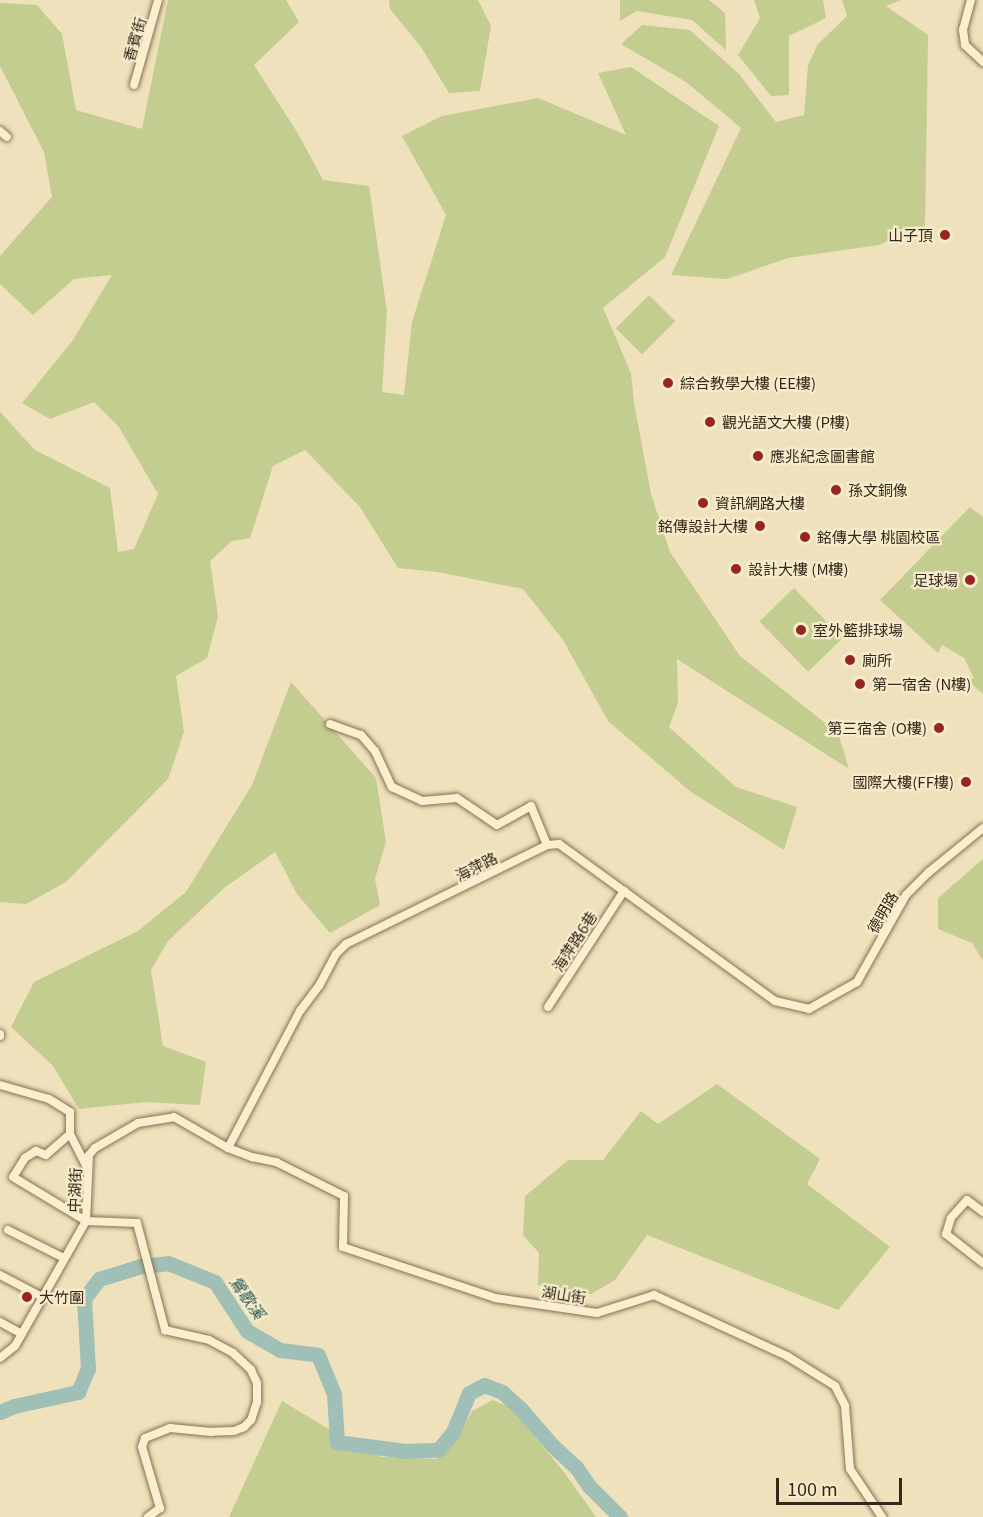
<!DOCTYPE html>
<html>
<head>
<meta charset="utf-8">
<style>
  body { margin:0 }
  #map { position:relative; width:983px; height:1517px; overflow:hidden; background:#efe1bb; font-family:Georgia,"Noto Sans TC",serif }
  div>[style] { position:absolute }
  .green>* { inset:0; background:#c3cd8f; transform-origin:0 0 }
  .river>* { height:15px; margin:-7.5px; padding:0 7.5px; transform-origin:7.5px; border-radius:7.5px; background:#9fbfb7 }
  .roads { filter:drop-shadow(0 0 2px #867154) drop-shadow(0 0 2px #867154) }
  .minor>* { height:8px; margin:-4px; padding:0 4px; transform-origin:4px; border-radius:4px; background:#faeece }
  .dots>* { width:16px; height:16px; translate:-50% -50%; box-sizing:border-box; border:3px solid #f6ebca; border-radius:50% }
  span { translate:-50% -50%; white-space:nowrap; text-align:center; line-height:1.15; -webkit-text-stroke:4.5px #f6ebca; paint-order:stroke }
  .street-label { font-size:15px; color:#35281a }
  .poi-label { font-size:15px; color:#35281a }
  .right { translate:-100% -50%; text-align:right }
  .left { translate:0 -50%; text-align:left }
  .water-label { font-size:16px; color:#285554; font-style:italic }
  .scale { position:absolute; left:776px; top:1478px; width:126px; height:27px; box-sizing:border-box; border:3px solid #35281a; border-top:0; padding-left:8px; font-size:18px; line-height:21px; white-space:nowrap; color:#35281a; -webkit-text-stroke:4px #f6ebca; paint-order:stroke }
</style>
</head>
<body>
<div id="map">
  <div class="green">
    <i style="clip-path:polygon(168px 0,286px 0,299px 22px,254px 65px,297px 132px,323px 180px,369px 186px,387px 312px,382px 392px,404px 395px,412px 322px,446px 215px,402px 136px,442px 116px,538px 98px,626px 135px,598px 73px,631px 67px,719px 126px,665px 257px,603px 308px,631px 373px,634px 403px,651px 494px,670px 552px,740px 656px,838px 733px,849px 769px,677px 659px,678px 703px,669px 727px,736px 787px,797px 807px,784px 850px,691px 792px,608px 721px,563px 640px,523px 589px,438px 572px,398px 568px,360px 507px,305px 450px,273px 466px,250px 538px,232px 541px,210px 561px,218px 616px,207px 658px,176px 676px,184px 732px,168px 779px,66px 882px,26px 904px,0 902px,0 412px,35px 450px,110px 488px,118px 552px,134px 549px,158px 494px,119px 427px,94px 402px,50px 419px,22px 403px,73px 340px,112px 275px,74px 279px,33px 315px,0 284px,0 256px,52px 197px,44px 152px,0 66px,0 3px,37px 5px,62px 34px,76px 110px,142px 129px)"></i>
    <i style="clip-path:polygon(389px 0,478px 0,491px 26px,480px 91px,449px 93px,421px 47px,390px 9px)"></i>
    <i style="clip-path:polygon(620px 0,709px 0,725px 13px,726px 50px,692px 20px,637px 11px,620px 21px)"></i>
    <i style="clip-path:polygon(754px 0,823px 0,826px 18px,789px 36px,789px 95px,771px 96px,738px 55px,760px 18px)"></i>
    <i style="clip-path:polygon(842px 0,901px 0,886px 6px,928px 35px,925px 226px,879px 245px,788px 258px,727px 279px,671px 275px,741px 128px,686px 82px,621px 44px,642px 25px,690px 30px,739px 74px,776px 122px,804px 115px,808px 65px,818px 44px,847px 16px)"></i>
    <i style="left:649px;top:295px;width:37px;height:47px;rotate:45deg"></i>
    <i style="clip-path:polygon(970px 507px,983px 517px,983px 694px,968px 681px,974px 678px,964px 658px,942px 645px,938px 653px,880px 600px)"></i>
    <i style="left:794px;top:588px;width:70px;height:48px;rotate:46deg"></i>
    <i style="clip-path:polygon(291px 682px,376px 778px,386px 842px,375px 879px,380px 905px,330px 933px,297px 894px,275px 852px,224px 888px,168px 941px,151px 970px,163px 1046px,206px 1062px,200px 1105px,146px 1102px,79px 1109px,53px 1066px,11px 1027px,34px 982px,138px 931px,186px 892px,252px 785px)"></i>
    <i style="clip-path:polygon(983px 859px,983px 961px,972px 943px,938px 929px,938px 898px)"></i>
    <i style="clip-path:polygon(717px 1084px,820px 1159px,807px 1184px,890px 1247px,838px 1310px,647px 1235px,615px 1280px,591px 1294px,538px 1285px,539px 1253px,523px 1235px,525px 1196px,568px 1160px,603px 1160px,641px 1111px,658px 1124px)"></i>
    <i style="clip-path:polygon(493px 1400px,511px 1408px,564px 1472px,596px 1517px,229px 1517px,282px 1401px,357px 1446px,381px 1457px,437px 1459px,458px 1439px,472px 1411px)"></i>
  </div>
  <div class="river">
    <i style="left:0;top:1412px;width:15px;rotate:-23deg"></i>
    <i style="left:14px;top:1406px;width:66px;rotate:-12.3deg"></i>
    <i style="left:78px;top:1392px;width:25px;rotate:-67deg"></i>
    <i style="left:88px;top:1369px;width:70px;rotate:-93.3deg"></i>
    <i style="left:84px;top:1299px;width:25px;rotate:-53deg"></i>
    <i style="left:99px;top:1279px;width:44px;rotate:-17.2deg"></i>
    <i style="left:141px;top:1266px;width:27px;rotate:-6deg"></i>
    <i style="left:168px;top:1263px;width:51px;rotate:22deg"></i>
    <i style="left:215px;top:1282px;width:59px;rotate:56.9deg"></i>
    <i style="left:247px;top:1331px;width:38px;rotate:30deg"></i>
    <i style="left:280px;top:1350px;width:38px;rotate:7deg"></i>
    <i style="left:318px;top:1355px;width:42px;rotate:67.7deg"></i>
    <i style="left:334px;top:1394px;width:48px;rotate:86.4deg"></i>
    <i style="left:337px;top:1442px;width:69px;rotate:7.5deg"></i>
    <i style="left:405px;top:1451px;width:33px;rotate:-2deg"></i>
    <i style="left:438px;top:1450px;width:23px;rotate:-50deg"></i>
    <i style="left:453px;top:1432px;width:42px;rotate:-67.7deg"></i>
    <i style="left:469px;top:1393px;width:17px;rotate:-28deg"></i>
    <i style="left:484px;top:1385px;width:19px;rotate:21deg"></i>
    <i style="left:502px;top:1392px;width:24px;rotate:42deg"></i>
    <i style="left:520px;top:1408px;width:49px;rotate:49.1deg"></i>
    <i style="left:552px;top:1445px;width:33px;rotate:43deg"></i>
    <i style="left:576px;top:1467px;width:23px;rotate:56deg"></i>
    <i style="left:589px;top:1486px;width:44px;rotate:45deg"></i>
  </div>
  <div class="roads">
    <div class="minor">
      <i style="left:971px;top:0;width:31px;rotate:105deg"></i>
      <i style="left:963px;top:30px;width:15px;rotate:82deg"></i>
      <i style="left:965px;top:45px;width:25px;rotate:43deg"></i>
      <i style="left:134px;top:85px;width:88px;rotate:-74.2deg"></i>
      <i style="left:0;top:131px;width:9px;rotate:41deg"></i>
      <i style="left:330px;top:724px;width:33px;rotate:20deg"></i>
      <i style="left:361px;top:735px;width:21px;rotate:49deg"></i>
      <i style="left:375px;top:751px;width:40px;rotate:65deg"></i>
      <i style="left:392px;top:787px;width:33px;rotate:25deg"></i>
      <i style="left:422px;top:801px;width:35px;rotate:-5deg"></i>
      <i style="left:457px;top:798px;width:48px;rotate:34deg"></i>
      <i style="left:497px;top:825px;width:39px;rotate:-29deg"></i>
      <i style="left:531px;top:806px;width:42px;rotate:67.7deg"></i>
      <i style="left:548px;top:1007px;width:139px;rotate:-56.8deg"></i>
      <i style="left:0;top:1034px;width:2px;rotate:90deg"></i>
      <i style="left:0;top:1085px;width:51px;rotate:15.9deg"></i>
      <i style="left:49px;top:1099px;width:25px;rotate:32deg"></i>
      <i style="left:70px;top:1112px;width:22px;rotate:90deg"></i>
      <i style="left:70px;top:1134px;width:39px;rotate:63deg"></i>
      <i style="left:70px;top:1134px;width:32px;rotate:139deg"></i>
      <i style="left:46px;top:1155px;width:11px;rotate:-158deg"></i>
      <i style="left:36px;top:1151px;width:13px;rotate:148deg"></i>
      <i style="left:25px;top:1158px;width:22px;rotate:122deg"></i>
      <i style="left:13px;top:1177px;width:85px;rotate:31.1deg"></i>
      <i style="left:86px;top:1221px;width:51px;rotate:2.2deg"></i>
      <i style="left:137px;top:1223px;width:111px;rotate:75.3deg"></i>
      <i style="left:165px;top:1330px;width:45px;rotate:12.8deg"></i>
      <i style="left:209px;top:1340px;width:27px;rotate:28deg"></i>
      <i style="left:233px;top:1353px;width:25px;rotate:43deg"></i>
      <i style="left:251px;top:1370px;width:14px;rotate:65deg"></i>
      <i style="left:257px;top:1383px;width:19px;rotate:90deg"></i>
      <i style="left:257px;top:1402px;width:19px;rotate:108deg"></i>
      <i style="left:251px;top:1420px;width:10px;rotate:135deg"></i>
      <i style="left:244px;top:1427px;width:11px;rotate:158deg"></i>
      <i style="left:234px;top:1431px;width:23px;rotate:178deg"></i>
      <i style="left:211px;top:1432px;width:41px;rotate:-174.4deg"></i>
      <i style="left:170px;top:1428px;width:27px;rotate:158deg"></i>
      <i style="left:145px;top:1438px;width:9px;rotate:108deg"></i>
      <i style="left:142px;top:1447px;width:64px;rotate:73.6deg"></i>
      <i style="left:160px;top:1508px;width:15px;rotate:143deg"></i>
      <i style="left:228px;top:1148px;width:155px;rotate:-62.3deg"></i>
      <i style="left:300px;top:1011px;width:31px;rotate:-53deg"></i>
      <i style="left:319px;top:986px;width:36px;rotate:-62deg"></i>
      <i style="left:336px;top:954px;width:14px;rotate:-45deg"></i>
      <i style="left:346px;top:944px;width:224px;rotate:-26.2deg"></i>
      <i style="left:547px;top:845px;width:12px;rotate:-5deg"></i>
      <i style="left:559px;top:844px;width:267px;rotate:36deg"></i>
      <i style="left:775px;top:1001px;width:35px;rotate:13deg"></i>
      <i style="left:809px;top:1009px;width:55px;rotate:-29.4deg"></i>
      <i style="left:857px;top:982px;width:100px;rotate:-60.6deg"></i>
      <i style="left:906px;top:895px;width:33px;rotate:-45deg"></i>
      <i style="left:929px;top:872px;width:70px;rotate:-39.2deg"></i>
      <i style="left:983px;top:1212px;width:20px;rotate:-143deg"></i>
      <i style="left:967px;top:1200px;width:24px;rotate:132deg"></i>
      <i style="left:951px;top:1218px;width:17px;rotate:107deg"></i>
      <i style="left:946px;top:1234px;width:47px;rotate:38.1deg"></i>
      <i style="left:8px;top:1230px;width:63px;rotate:26.6deg"></i>
      <i style="left:0;top:1275px;width:47px;rotate:27.6deg"></i>
      <i style="left:0;top:1322px;width:25px;rotate:29deg"></i>
      <i style="left:0;top:1358px;width:19px;rotate:-39deg"></i>
      <i style="left:15px;top:1346px;width:144px;rotate:-60.4deg"></i>
      <i style="left:86px;top:1221px;width:66px;rotate:-87.4deg"></i>
      <i style="left:89px;top:1155px;width:9px;rotate:-49deg"></i>
      <i style="left:95px;top:1148px;width:50px;rotate:-30.2deg"></i>
      <i style="left:138px;top:1123px;width:36px;rotate:-9deg"></i>
      <i style="left:174px;top:1117px;width:62px;rotate:29.9deg"></i>
      <i style="left:228px;top:1148px;width:26px;rotate:21deg"></i>
      <i style="left:252px;top:1157px;width:25px;rotate:12deg"></i>
      <i style="left:276px;top:1162px;width:76px;rotate:26.6deg"></i>
      <i style="left:344px;top:1196px;width:51px;rotate:91.1deg"></i>
      <i style="left:343px;top:1247px;width:160px;rotate:18.5deg"></i>
      <i style="left:495px;top:1298px;width:103px;rotate:8.4deg"></i>
      <i style="left:597px;top:1313px;width:60px;rotate:-17.5deg"></i>
      <i style="left:654px;top:1295px;width:146px;rotate:24.6deg"></i>
      <i style="left:787px;top:1356px;width:57px;rotate:32deg"></i>
      <i style="left:835px;top:1386px;width:22px;rotate:63deg"></i>
      <i style="left:845px;top:1406px;width:63px;rotate:85.5deg"></i>
      <i style="left:850px;top:1469px;width:58px;rotate:56.3deg"></i>
    </div>
  </div>
  <div class="dots">
    <i style="left:945px;top:235px;background:#972622"></i>
    <i style="left:668px;top:383px;background:#972622"></i>
    <i style="left:710px;top:422px;background:#972622"></i>
    <i style="left:758px;top:456px;background:#972622"></i>
    <i style="left:836px;top:490px;background:#972622"></i>
    <i style="left:703px;top:503px;background:#972622"></i>
    <i style="left:760px;top:526px;background:#972622"></i>
    <i style="left:805px;top:537px;background:#972622"></i>
    <i style="left:736px;top:569px;background:#972622"></i>
    <i style="left:970px;top:580px;background:#972622"></i>
    <i style="left:801px;top:630px;background:#972622"></i>
    <i style="left:850px;top:660px;background:#972622"></i>
    <i style="left:860px;top:684px;background:#972622"></i>
    <i style="left:939px;top:728px;background:#972622"></i>
    <i style="left:966px;top:782px;background:#972622"></i>
    <i style="left:27px;top:1297px;background:#972622"></i>
  </div>
  <div class="street-label">
    <span style="left:134px;top:39px;rotate:-73deg">香賓街</span>
    <span style="left:476px;top:866px;rotate:-27deg">海萍路</span>
    <span style="left:882px;top:912px;rotate:-60deg">德明路</span>
    <span style="left:574px;top:941px;rotate:-57deg">海萍路6巷</span>
    <span style="left:74px;top:1190px;rotate:-88deg">中湖街</span>
    <span style="left:564px;top:1294px;rotate:9deg">湖山街</span>
  </div>
  <div class="poi-label">
    <span class="right" style="left:933px;top:235px">山子頂</span>
    <span class="left" style="left:680px;top:383px">綜合教學大樓 (EE樓)</span>
    <span class="left" style="left:722px;top:422px">觀光語文大樓 (P樓)</span>
    <span class="left" style="left:770px;top:456px">應兆紀念圖書館</span>
    <span class="left" style="left:848px;top:490px">孫文銅像</span>
    <span class="left" style="left:715px;top:503px">資訊網路大樓</span>
    <span class="right" style="left:748px;top:526px">銘傳設計大樓</span>
    <span class="left" style="left:817px;top:537px">銘傳大學 桃園校區</span>
    <span class="left" style="left:748px;top:569px">設計大樓 (M樓)</span>
    <span class="right" style="left:958px;top:580px">足球場</span>
    <span class="left" style="left:813px;top:630px">室外籃排球場</span>
    <span class="left" style="left:862px;top:660px">廁所</span>
    <span class="left" style="left:872px;top:684px">第一宿舍 (N樓)</span>
    <span class="right" style="left:927px;top:728px">第三宿舍 (O樓)</span>
    <span class="right" style="left:954px;top:782px">國際大樓(FF樓)</span>
    <span class="left" style="left:39px;top:1297px">大竹圍</span>
  </div>
  <div class="water-label">
    <span style="left:248px;top:1297px;rotate:55deg">鶯歌溪</span>
  </div>
  <div class="scale">100 m</div>
</div>
</body>
</html>
